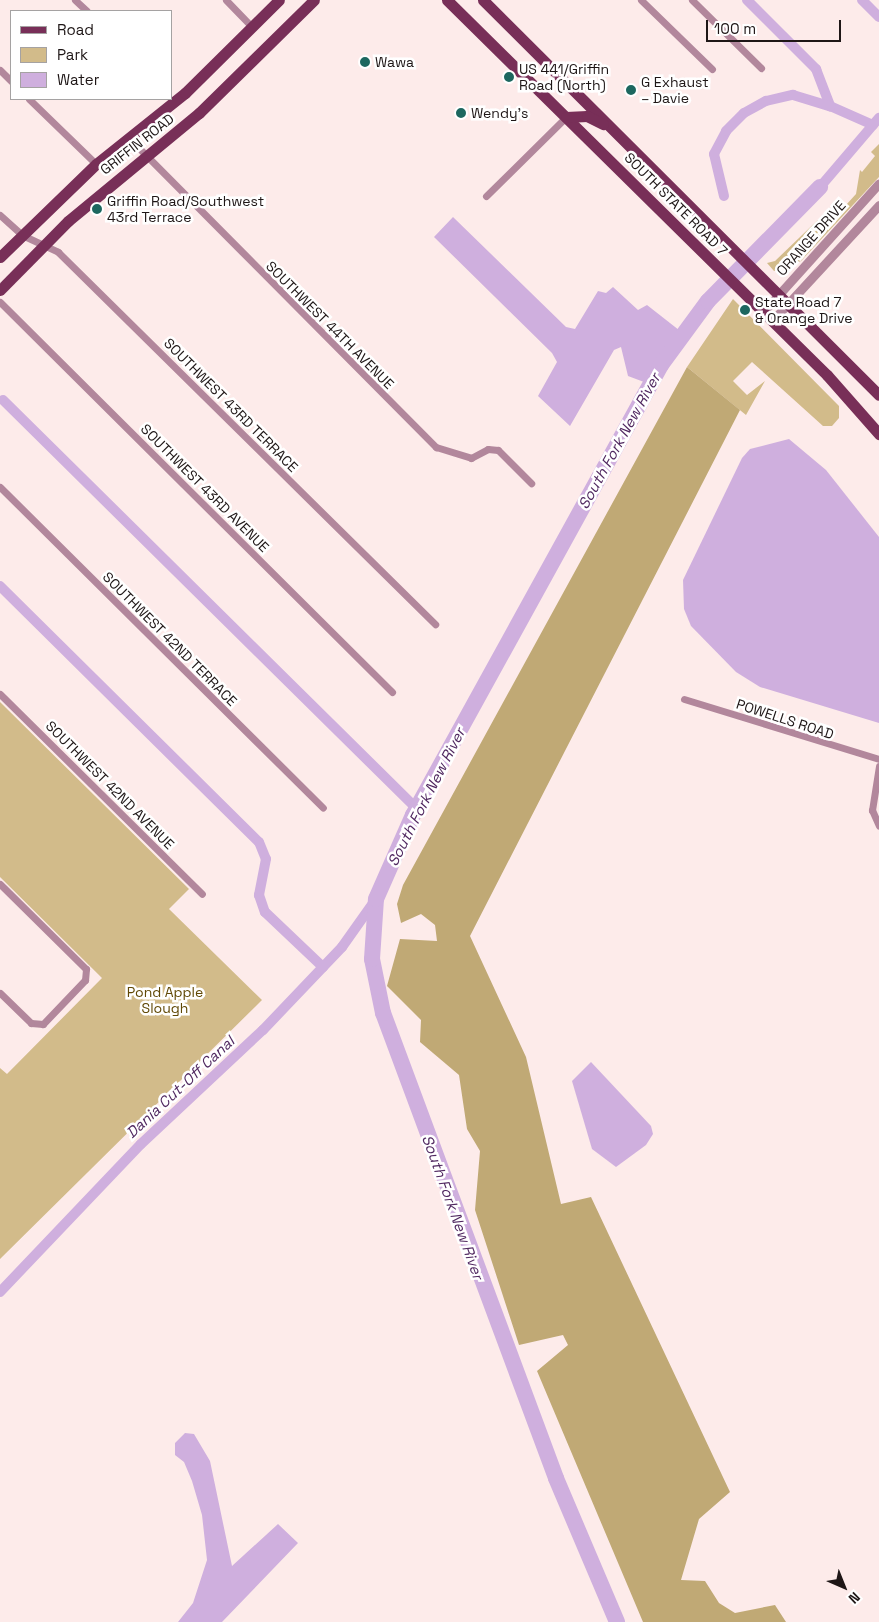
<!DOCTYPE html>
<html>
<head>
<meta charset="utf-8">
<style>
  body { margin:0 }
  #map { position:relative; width:879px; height:1622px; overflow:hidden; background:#fdebea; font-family:"Space Grotesk",sans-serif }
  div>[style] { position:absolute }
  .green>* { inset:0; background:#d2bb8a }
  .forest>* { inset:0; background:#c0a975 }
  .water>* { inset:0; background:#cfafde }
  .canal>* { height:10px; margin:-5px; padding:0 5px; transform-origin:5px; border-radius:5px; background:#cfafde }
  .river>* { height:16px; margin:-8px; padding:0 8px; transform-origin:8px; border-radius:8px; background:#cfafde }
  .minor>* { height:7px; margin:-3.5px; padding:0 3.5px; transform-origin:3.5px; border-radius:3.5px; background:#b2879c }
  .tertiary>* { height:9px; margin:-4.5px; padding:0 4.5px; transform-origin:4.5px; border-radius:4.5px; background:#b2879c }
  .primary>* { height:11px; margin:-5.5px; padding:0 5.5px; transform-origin:5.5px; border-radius:5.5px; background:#782f58 }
  .dots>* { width:14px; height:14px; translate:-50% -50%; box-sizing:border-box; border:2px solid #fff; border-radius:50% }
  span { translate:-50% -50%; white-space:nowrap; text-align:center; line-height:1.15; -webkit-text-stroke:5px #fff; paint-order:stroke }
  .poi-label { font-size:14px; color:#1e1616 }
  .left { translate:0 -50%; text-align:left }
  .street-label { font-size:14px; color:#1e1616 }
  .park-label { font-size:14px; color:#604805 }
  .water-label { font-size:15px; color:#502860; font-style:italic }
  .legend { position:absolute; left:10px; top:10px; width:162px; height:90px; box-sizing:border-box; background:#fff; border:1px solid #a5a2a2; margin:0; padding:6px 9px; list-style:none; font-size:15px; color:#1e1616 }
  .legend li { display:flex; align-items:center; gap:10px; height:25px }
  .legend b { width:25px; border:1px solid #a5a2a2 }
  .north { position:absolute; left:819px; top:1562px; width:50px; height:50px; -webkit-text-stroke:4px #fff; paint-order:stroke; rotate:136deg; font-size:14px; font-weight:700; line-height:20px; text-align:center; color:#1e1616 }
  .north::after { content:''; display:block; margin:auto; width:18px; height:22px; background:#1e1616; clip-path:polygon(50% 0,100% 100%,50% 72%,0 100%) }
  .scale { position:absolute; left:706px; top:20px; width:135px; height:22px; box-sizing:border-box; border:2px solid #1e1616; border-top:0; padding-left:6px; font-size:15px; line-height:18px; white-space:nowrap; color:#1e1616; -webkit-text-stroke:4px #fff; paint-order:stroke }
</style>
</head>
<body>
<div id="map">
  <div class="green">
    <i style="clip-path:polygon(879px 144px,879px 177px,801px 261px,774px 271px,767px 263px,775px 261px,824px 214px,836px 216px,856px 194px,860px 170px,862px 172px,875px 156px,871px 152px)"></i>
    <i style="clip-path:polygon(733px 299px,839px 406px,839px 418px,832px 426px,823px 426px,752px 362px,733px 381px,747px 395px,765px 381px,746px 415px,687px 367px)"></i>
    <i style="clip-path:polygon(0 702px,189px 889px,169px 909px,262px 1000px,0 1259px,0 1068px,7px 1074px,102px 978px,0 877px)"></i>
  </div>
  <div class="forest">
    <i style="clip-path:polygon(687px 367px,740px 410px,470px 936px,526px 1057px,561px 1204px,591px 1197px,730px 1492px,699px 1519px,681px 1580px,705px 1581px,719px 1603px,735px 1613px,775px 1605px,786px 1622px,643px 1622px,537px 1371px,568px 1345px,563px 1335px,519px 1345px,475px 1210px,480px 1151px,467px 1129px,459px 1075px,420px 1042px,421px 1020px,387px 986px,400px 939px,437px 941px,435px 925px,421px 914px,401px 923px,397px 904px,403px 885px)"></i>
  </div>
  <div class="water">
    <i style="clip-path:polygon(453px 217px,566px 327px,575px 329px,598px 291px,606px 293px,613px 287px,638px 310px,647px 305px,684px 334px,644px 382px,628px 376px,621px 347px,614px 350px,570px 426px,538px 396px,557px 362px,552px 353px,434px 237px)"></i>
    <i style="clip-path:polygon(789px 439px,826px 470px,879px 537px,879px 723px,760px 687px,736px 672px,691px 626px,684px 609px,683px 580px,742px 458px,750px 449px)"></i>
    <i style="clip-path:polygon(591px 1062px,651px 1126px,653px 1134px,646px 1145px,616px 1167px,592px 1149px,572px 1081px)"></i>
    <i style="clip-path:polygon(185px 1433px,194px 1434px,210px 1461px,232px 1566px,278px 1524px,298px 1543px,222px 1622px,178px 1622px,193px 1603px,207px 1560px,202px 1515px,192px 1481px,184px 1462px,175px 1455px,175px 1443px)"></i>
  </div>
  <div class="canal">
    <i style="left:747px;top:0;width:98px;rotate:45deg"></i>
    <i style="left:816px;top:69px;width:40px;rotate:69deg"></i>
    <i style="left:830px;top:106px;width:47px;rotate:23.8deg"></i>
    <i style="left:862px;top:0;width:24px;rotate:45deg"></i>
    <i style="left:820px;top:187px;width:91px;rotate:-49.5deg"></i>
    <i style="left:724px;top:196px;width:43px;rotate:-103.4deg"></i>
    <i style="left:714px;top:154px;width:26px;rotate:-62deg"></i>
    <i style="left:726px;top:131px;width:25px;rotate:-45deg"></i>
    <i style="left:744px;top:113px;width:25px;rotate:-29deg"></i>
    <i style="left:766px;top:101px;width:28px;rotate:-13deg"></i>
    <i style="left:793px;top:95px;width:39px;rotate:17deg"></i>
    <i style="left:3px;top:400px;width:582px;rotate:44.65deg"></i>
    <i style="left:0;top:586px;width:364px;rotate:44.7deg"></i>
    <i style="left:259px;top:842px;width:18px;rotate:68deg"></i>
    <i style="left:266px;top:859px;width:37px;rotate:101deg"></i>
    <i style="left:259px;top:895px;width:18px;rotate:71deg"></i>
    <i style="left:265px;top:912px;width:80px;rotate:43.5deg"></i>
    <i style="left:0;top:1292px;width:204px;rotate:-46.4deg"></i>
    <i style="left:141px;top:1144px;width:167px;rotate:-43.1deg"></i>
    <i style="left:263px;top:1030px;width:115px;rotate:-46.4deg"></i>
    <i style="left:342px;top:947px;width:59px;rotate:-54.7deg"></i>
  </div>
  <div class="river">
    <i style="left:617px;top:1622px;width:156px;rotate:-113deg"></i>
    <i style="left:556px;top:1478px;width:496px;rotate:-110.4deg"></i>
    <i style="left:383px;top:1013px;width:55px;rotate:-101.5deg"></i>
    <i style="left:372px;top:959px;width:60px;rotate:-86.2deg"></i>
    <i style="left:376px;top:899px;width:92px;rotate:-66.2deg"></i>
    <i style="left:413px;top:815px;width:514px;rotate:-61.14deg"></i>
    <i style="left:661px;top:365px;width:79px;rotate:-53.7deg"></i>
    <i style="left:708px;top:301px;width:160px;rotate:-45.5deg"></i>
  </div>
  <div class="minor">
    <i style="left:75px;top:0;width:16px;rotate:43deg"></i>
    <i style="left:226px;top:0;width:37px;rotate:46deg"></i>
    <i style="left:641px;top:0;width:99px;rotate:44.2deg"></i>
    <i style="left:692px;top:0;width:97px;rotate:44.6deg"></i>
    <i style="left:0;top:70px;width:16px;rotate:45deg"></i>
    <i style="left:29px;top:99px;width:93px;rotate:44.1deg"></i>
    <i style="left:129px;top:138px;width:436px;rotate:45.2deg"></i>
    <i style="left:436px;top:447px;width:37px;rotate:17deg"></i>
    <i style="left:471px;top:458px;width:19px;rotate:-28deg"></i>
    <i style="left:488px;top:449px;width:10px;rotate:6deg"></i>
    <i style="left:498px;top:450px;width:47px;rotate:45deg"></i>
    <i style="left:486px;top:196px;width:112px;rotate:-44.6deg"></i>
    <i style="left:0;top:215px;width:30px;rotate:42deg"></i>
    <i style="left:22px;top:235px;width:40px;rotate:25deg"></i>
    <i style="left:58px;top:252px;width:530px;rotate:44.62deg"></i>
    <i style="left:0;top:302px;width:553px;rotate:44.85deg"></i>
    <i style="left:0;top:487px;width:455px;rotate:44.8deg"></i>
    <i style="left:0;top:694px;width:284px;rotate:44.7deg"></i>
    <i style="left:684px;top:699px;width:204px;rotate:17.1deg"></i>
    <i style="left:879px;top:766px;width:45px;rotate:99deg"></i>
    <i style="left:872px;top:810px;width:17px;rotate:66deg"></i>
    <i style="left:0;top:884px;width:121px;rotate:44.7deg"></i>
    <i style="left:86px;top:969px;width:11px;rotate:95deg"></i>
    <i style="left:85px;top:980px;width:61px;rotate:133.7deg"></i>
    <i style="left:43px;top:1024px;width:12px;rotate:-175deg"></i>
    <i style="left:31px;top:1023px;width:43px;rotate:-135.9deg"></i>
  </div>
  <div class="tertiary">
    <i style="left:763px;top:312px;width:173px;rotate:-48deg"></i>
    <i style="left:772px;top:321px;width:158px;rotate:-47.3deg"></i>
  </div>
  <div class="primary">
    <i style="left:447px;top:0;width:534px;rotate:44.62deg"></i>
    <i style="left:827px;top:375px;width:79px;rotate:48.6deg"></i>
    <i style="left:483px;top:0;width:559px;rotate:44.93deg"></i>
    <i style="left:566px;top:117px;width:21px;rotate:-3deg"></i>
    <i style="left:587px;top:116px;width:18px;rotate:27deg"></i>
    <i style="left:0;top:257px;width:134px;rotate:-44.1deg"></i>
    <i style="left:96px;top:164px;width:114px;rotate:-38.6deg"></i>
    <i style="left:185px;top:93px;width:132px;rotate:-44.7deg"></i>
    <i style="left:0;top:290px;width:97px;rotate:-45.4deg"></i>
    <i style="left:68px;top:221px;width:170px;rotate:-39.5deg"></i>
    <i style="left:199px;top:113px;width:161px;rotate:-44.5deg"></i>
  </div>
  <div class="dots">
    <i style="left:365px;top:62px;background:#1d675f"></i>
    <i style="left:509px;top:77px;background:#1d675f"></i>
    <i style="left:631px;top:90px;background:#1d675f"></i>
    <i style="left:461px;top:113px;background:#1d675f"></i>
    <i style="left:97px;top:209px;background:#1d675f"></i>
    <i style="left:745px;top:310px;background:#1d675f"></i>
  </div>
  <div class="poi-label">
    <span class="left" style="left:375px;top:62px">Wawa</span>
    <span class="left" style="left:519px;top:77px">US 441/Griffin<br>Road (North)</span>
    <span class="left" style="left:641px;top:90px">G Exhaust<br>– Davie</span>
    <span class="left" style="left:471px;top:113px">Wendy's</span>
    <span class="left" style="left:107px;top:209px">Griffin Road/Southwest<br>43rd Terrace</span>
    <span class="left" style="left:755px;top:310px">State Road 7<br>&amp; Orange Drive</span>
  </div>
  <div class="street-label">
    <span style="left:137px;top:144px;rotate:-38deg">GRIFFIN ROAD</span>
    <span style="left:676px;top:204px;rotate:45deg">SOUTH STATE ROAD 7</span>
    <span style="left:811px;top:238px;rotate:-48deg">ORANGE DRIVE</span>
    <span style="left:330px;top:325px;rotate:45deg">SOUTHWEST 44TH AVENUE</span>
    <span style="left:231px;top:405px;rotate:45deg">SOUTHWEST 43RD TERRACE</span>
    <span style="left:205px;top:488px;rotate:45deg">SOUTHWEST 43RD AVENUE</span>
    <span style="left:170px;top:639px;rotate:45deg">SOUTHWEST 42ND TERRACE</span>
    <span style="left:785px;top:719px;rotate:18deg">POWELLS ROAD</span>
    <span style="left:110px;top:785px;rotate:45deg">SOUTHWEST 42ND AVENUE</span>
  </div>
  <div class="park-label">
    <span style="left:165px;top:1000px">Pond Apple<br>Slough</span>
  </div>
  <div class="water-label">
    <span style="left:619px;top:441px;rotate:-61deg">South Fork New River</span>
    <span style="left:426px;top:797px;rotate:-63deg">South Fork New River</span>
    <span style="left:180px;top:1087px;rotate:-43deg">Dania Cut-Off Canal</span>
    <span style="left:453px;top:1207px;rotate:70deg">South Fork New River</span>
  </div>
  <ul class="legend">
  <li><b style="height:6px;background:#782f58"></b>Road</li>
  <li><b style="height:14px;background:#d2bb8a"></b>Park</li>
  <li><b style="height:14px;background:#cfafde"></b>Water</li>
  </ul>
  <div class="north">N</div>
  <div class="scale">100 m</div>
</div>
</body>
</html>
